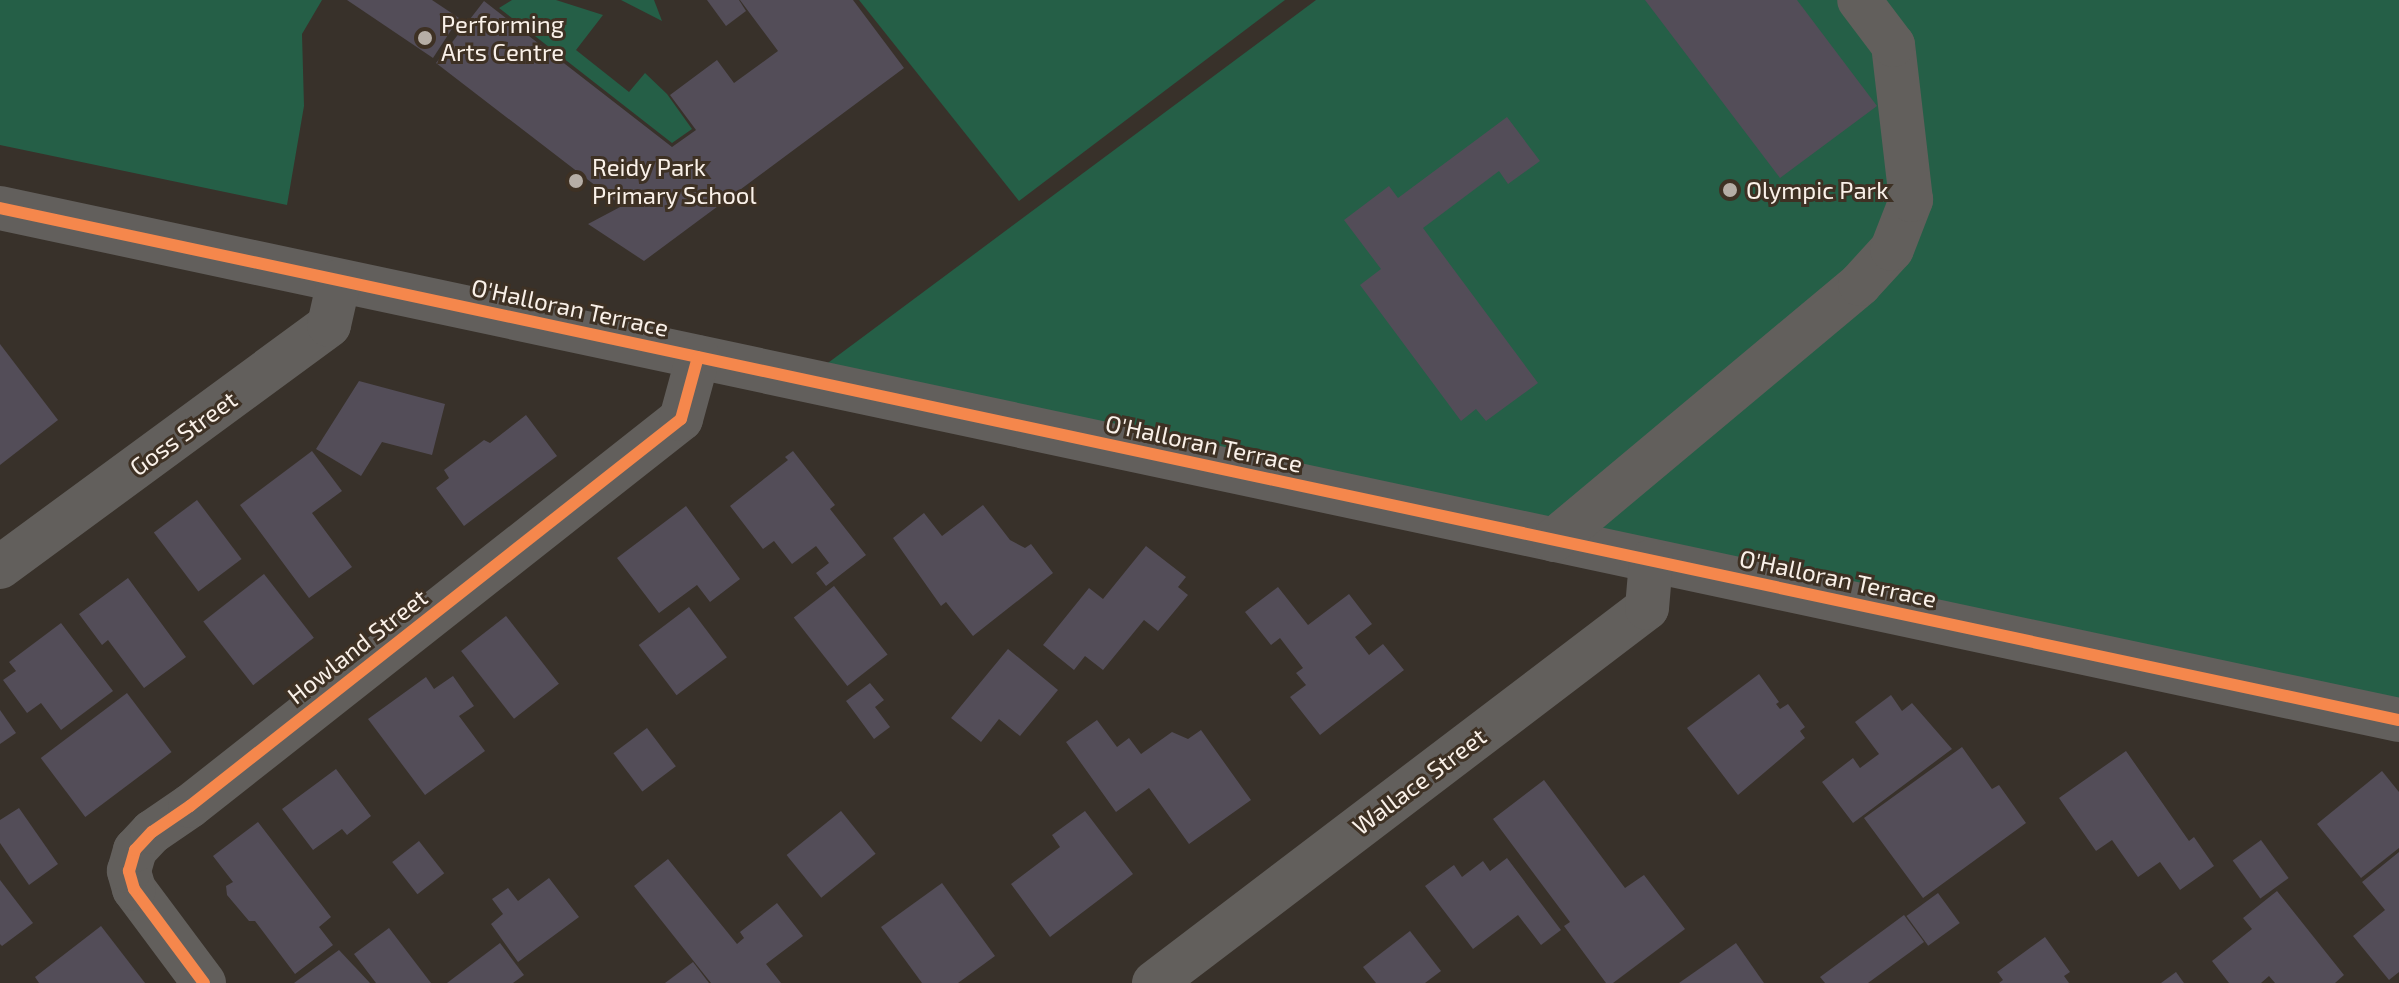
<!DOCTYPE html>
<html>
<head>
<meta charset="utf-8">
<style>
  body { margin:0 }
  #map { position:relative; width:2399px; height:983px; overflow:hidden; background:#38312a; font-family:"Exo 2",sans-serif }
  div>[style] { position:absolute }
  .green>* { inset:0; background:#255f47 }
  .building>* { inset:0; background:#534d58; transform-origin:0 0 }
  .minor>* { height:44px; margin:-22px; padding:0 22px; transform-origin:22px; border-radius:22px; background:#625f5c }
  .cycleway>* { height:12px; margin:-6px; padding:0 6px; transform-origin:6px; border-radius:6px; background:#f5874c }
  .dots>* { width:22px; height:22px; translate:-50% -50%; box-sizing:border-box; border:4px solid #3e3124; border-radius:50% }
  span { translate:-50% -50%; white-space:nowrap; text-align:center; line-height:1.15; -webkit-text-stroke:6px #3e3124; paint-order:stroke }
  .poi-label { font-size:24px; color:#faf1e9 }
  .left { translate:0 -50%; text-align:left }
  .street-label { font-size:24px; color:#faf1e9 }
</style>
</head>
<body>
<div id="map">
  <div class="green">
    <i style="clip-path:polygon(0 0,322px 0,302px 34px,304px 106px,287px 205px,0 145px)"></i>
    <i style="clip-path:polygon(512px 0,556px 0,603px 15px,576px 50px,629px 92px,645px 73px,667px 94px,692px 129px,672px 143px,499px 8px)"></i>
    <i style="clip-path:polygon(621px 0,654px 0,662px 21px)"></i>
    <i style="clip-path:polygon(859px 0,1285px 0,1019px 201px)"></i>
    <i style="clip-path:polygon(1316px 0,2399px 0,2399px 720px,805px 380px)"></i>
  </div>
  <div class="building">
    <i style="clip-path:polygon(347px 0,432px 0,459px 18px,433px 58px)"></i>
    <i style="clip-path:polygon(707px 0,739px 0,746px 11px,726px 26px)"></i>
    <i style="clip-path:polygon(740px 0,853px 0,904px 68px,644px 261px,588px 224px,622px 206px,436px 63px,484px 1px,672px 147px,696px 130px,670px 95px,717px 60px,734px 83px,778px 51px)"></i>
    <i style="clip-path:polygon(1645px 0,1797px 0,1877px 106px,1780px 178px)"></i>
    <i style="clip-path:polygon(1507px 117px,1540px 161px,1508px 184px,1499px 171px,1423px 228px,1538px 383px,1486px 421px,1476px 409px,1461px 421px,1360px 285px,1381px 269px,1344px 220px,1389px 186px,1398px 198px)"></i>
    <i style="clip-path:polygon(0 344px,58px 420px,0 465px)"></i>
    <i style="clip-path:polygon(359px 381px,445px 404px,432px 455px,382px 442px,361px 476px,316px 449px)"></i>
    <i style="clip-path:polygon(526px 415px,557px 456px,464px 526px,436px 488px,449px 478px,444px 470px,484px 440px,490px 443px)"></i>
    <i style="clip-path:polygon(312px 451px,342px 491px,312px 513px,352px 567px,309px 598px,240px 505px)"></i>
    <i style="clip-path:polygon(793px 451px,835px 505px,830px 509px,866px 555px,826px 586px,816px 573px,829px 563px,816px 546px,792px 564px,774px 541px,763px 549px,730px 506px,788px 460px,785px 457px)"></i>
    <i style="left:197px;top:500px;width:74px;height:54px;rotate:53deg"></i>
    <i style="clip-path:polygon(983px 505px,1010px 540px,1025px 548px,1031px 544px,1053px 573px,973px 636px,946px 602px,941px 606px,893px 538px,924px 513px,942px 536px)"></i>
    <i style="clip-path:polygon(686px 506px,740px 579px,710px 602px,697px 585px,659px 613px,617px 558px)"></i>
    <i style="clip-path:polygon(1146px 546px,1186px 577px,1178px 587px,1188px 595px,1158px 631px,1144px 620px,1103px 670px,1085px 656px,1074px 670px,1043px 645px,1089px 588px,1103px 599px)"></i>
    <i style="left:264px;top:574px;width:81px;height:77px;rotate:52deg"></i>
    <i style="clip-path:polygon(128px 578px,186px 657px,144px 688px,108px 640px,102px 645px,79px 614px)"></i>
    <i style="left:834px;top:586px;width:87px;height:51px;rotate:52deg"></i>
    <i style="clip-path:polygon(1278px 587px,1308px 625px,1349px 594px,1372px 624px,1355px 637px,1369px 655px,1383px 644px,1404px 670px,1320px 735px,1290px 697px,1306px 685px,1296px 673px,1303px 668px,1280px 638px,1271px 645px,1245px 612px)"></i>
    <i style="left:689px;top:607px;width:63px;height:63px;rotate:53deg"></i>
    <i style="left:506px;top:616px;width:86px;height:57px;rotate:52deg"></i>
    <i style="clip-path:polygon(61px 623px,113px 691px,61px 730px,41px 703px,27px 713px,3px 680px,16px 671px,9px 662px)"></i>
    <i style="clip-path:polygon(1008px 649px,1058px 690px,1020px 736px,999px 719px,981px 742px,951px 718px)"></i>
    <i style="clip-path:polygon(1759px 674px,1779px 702px,1776px 704px,1780px 709px,1788px 704px,1805px 727px,1800px 731px,1805px 738px,1738px 795px,1687px 728px)"></i>
    <i style="clip-path:polygon(453px 676px,474px 706px,459px 716px,485px 751px,425px 795px,368px 719px,426px 677px,434px 689px)"></i>
    <i style="clip-path:polygon(870px 683px,884px 700px,875px 707px,890px 727px,874px 739px,846px 701px)"></i>
    <i style="left:127px;top:693px;width:74px;height:108px;rotate:53deg"></i>
    <i style="clip-path:polygon(1891px 695px,1902px 711px,1912px 703px,1952px 749px,1853px 823px,1822px 782px,1853px 758px,1860px 768px,1879px 754px,1855px 722px)"></i>
    <i style="clip-path:polygon(0 710px,16px 733px,0 744px)"></i>
    <i style="clip-path:polygon(1097px 720px,1117px 747px,1129px 738px,1141px 754px,1172px 732px,1188px 739px,1201px 730px,1251px 800px,1189px 844px,1149px 788px,1116px 812px,1066px 742px)"></i>
    <i style="left:647px;top:728px;width:48px;height:42px;rotate:53deg"></i>
    <i style="clip-path:polygon(1962px 747px,1992px 789px,1999px 785px,2026px 823px,1923px 898px,1864px 818px)"></i>
    <i style="clip-path:polygon(2126px 751px,2189px 841px,2194px 837px,2214px 866px,2180px 890px,2160px 862px,2138px 877px,2112px 840px,2096px 851px,2059px 798px)"></i>
    <i style="clip-path:polygon(336px 769px,371px 816px,347px 835px,342px 829px,313px 850px,282px 809px)"></i>
    <i style="clip-path:polygon(2382px 771px,2399px 792px,2399px 848px,2361px 878px,2317px 824px)"></i>
    <i style="clip-path:polygon(1544px 780px,1625px 888px,1644px 875px,1685px 929px,1613px 983px,1606px 983px,1564px 926px,1570px 922px,1493px 819px)"></i>
    <i style="clip-path:polygon(19px 808px,58px 864px,29px 885px,0 843px,0 820px)"></i>
    <i style="left:841px;top:811px;width:55px;height:70px;rotate:51deg"></i>
    <i style="clip-path:polygon(1085px 811px,1133px 874px,1050px 937px,1011px 884px,1060px 847px,1052px 835px)"></i>
    <i style="clip-path:polygon(258px 822px,331px 917px,319px 927px,333px 945px,295px 974px,255px 921px,249px 921px,227px 895px,226px 886px,233px 882px,213px 856px)"></i>
    <i style="left:2261px;top:840px;width:47px;height:35px;rotate:54deg"></i>
    <i style="left:419px;top:841px;width:41px;height:34px;rotate:52deg"></i>
    <i style="clip-path:polygon(2399px 852px,2399px 972px,2389px 980px,2353px 936px,2385px 910px,2362px 882px)"></i>
    <i style="clip-path:polygon(1507px 858px,1561px 930px,1541px 945px,1518px 915px,1473px 949px,1425px 886px,1454px 865px,1462px 877px,1483px 861px,1490px 871px)"></i>
    <i style="clip-path:polygon(668px 859px,737px 944px,744px 938px,740px 932px,777px 903px,803px 936px,766px 964px,781px 983px,711px 983px,634px 886px)"></i>
    <i style="clip-path:polygon(549px 878px,579px 917px,518px 962px,491px 924px,503px 914px,492px 899px,508px 888px,518px 901px)"></i>
    <i style="clip-path:polygon(0 880px,33px 923px,2px 946px,0 944px)"></i>
    <i style="clip-path:polygon(942px 883px,995px 956px,958px 983px,922px 983px,881px 927px)"></i>
    <i style="clip-path:polygon(2277px 891px,2344px 975px,2335px 983px,2275px 983px,2269px 976px,2261px 983px,2229px 983px,2212px 961px,2252px 929px,2243px 918px)"></i>
    <i style="left:1938px;top:893px;width:37px;height:39px;rotate:54deg"></i>
    <i style="clip-path:polygon(1904px 915px,1924px 942px,1868px 983px,1825px 983px,1820px 977px)"></i>
    <i style="clip-path:polygon(101px 926px,145px 983px,39px 983px,35px 977px)"></i>
    <i style="clip-path:polygon(389px 928px,431px 983px,376px 983px,354px 954px)"></i>
    <i style="clip-path:polygon(1410px 931px,1441px 971px,1425px 983px,1376px 983px,1363px 967px)"></i>
    <i style="clip-path:polygon(2045px 937px,2070px 972px,2064px 976px,2069px 983px,1999px 983px,2003px 980px,1997px 972px)"></i>
    <i style="clip-path:polygon(500px 943px,524px 975px,513px 983px,447px 983px)"></i>
    <i style="clip-path:polygon(1736px 943px,1764px 983px,1679px 983px)"></i>
    <i style="clip-path:polygon(339px 950px,370px 983px,294px 983px)"></i>
    <i style="clip-path:polygon(693px 962px,709px 983px,665px 983px)"></i>
    <i style="clip-path:polygon(2176px 972px,2184px 983px,2161px 983px)"></i>
  </div>
  <div class="minor">
    <i style="left:0;top:208px;width:2453px;rotate:12.05deg"></i>
    <i style="left:1554px;top:540px;width:399px;rotate:-39.9deg"></i>
    <i style="left:1860px;top:284px;width:47px;rotate:-47.6deg"></i>
    <i style="left:1892px;top:249px;width:53px;rotate:-68.8deg"></i>
    <i style="left:1911px;top:200px;width:156px;rotate:-96.6deg"></i>
    <i style="left:1893px;top:45px;width:56px;rotate:-127.1deg"></i>
    <i style="left:0;top:567px;width:408px;rotate:-36.3deg"></i>
    <i style="left:329px;top:325px;width:45px;rotate:-77.2deg"></i>
    <i style="left:204px;top:983px;width:117px;rotate:-126.7deg"></i>
    <i style="left:134px;top:889px;width:19px;rotate:-106deg"></i>
    <i style="left:129px;top:871px;width:22px;rotate:-74deg"></i>
    <i style="left:135px;top:850px;width:25px;rotate:-47deg"></i>
    <i style="left:152px;top:832px;width:46px;rotate:-34.4deg"></i>
    <i style="left:190px;top:806px;width:625px;rotate:-38.24deg"></i>
    <i style="left:681px;top:419px;width:64px;rotate:-74.7deg"></i>
    <i style="left:1154px;top:983px;width:619px;rotate:-37.26deg"></i>
    <i style="left:1647px;top:608px;width:47px;rotate:-85.1deg"></i>
  </div>
  <div class="cycleway">
    <i style="left:0;top:208px;width:2453px;rotate:12.05deg"></i>
    <i style="left:204px;top:983px;width:117px;rotate:-126.7deg"></i>
    <i style="left:134px;top:889px;width:19px;rotate:-106deg"></i>
    <i style="left:129px;top:871px;width:22px;rotate:-74deg"></i>
    <i style="left:135px;top:850px;width:25px;rotate:-47deg"></i>
    <i style="left:152px;top:832px;width:46px;rotate:-34.4deg"></i>
    <i style="left:190px;top:806px;width:625px;rotate:-38.24deg"></i>
    <i style="left:681px;top:419px;width:64px;rotate:-74.7deg"></i>
  </div>
  <div class="dots">
    <i style="left:425px;top:38px;background:#b6aea6"></i>
    <i style="left:576px;top:181px;background:#b6aea6"></i>
    <i style="left:1730px;top:190px;background:#b6aea6"></i>
  </div>
  <div class="poi-label">
    <span class="left" style="left:441px;top:38px">Performing<br>Arts Centre</span>
    <span class="left" style="left:592px;top:181px">Reidy Park<br>Primary School</span>
    <span class="left" style="left:1746px;top:190px">Olympic Park</span>
  </div>
  <div class="street-label">
    <span style="left:570px;top:307px;rotate:12deg">O'Halloran Terrace</span>
    <span style="left:183px;top:433px;rotate:-36deg">Goss Street</span>
    <span style="left:1204px;top:443px;rotate:12deg">O'Halloran Terrace</span>
    <span style="left:1838px;top:578px;rotate:12deg">O'Halloran Terrace</span>
    <span style="left:357px;top:646px;rotate:-38deg">Howland Street</span>
    <span style="left:1419px;top:781px;rotate:-37deg">Wallace Street</span>
  </div>
</div>
</body>
</html>
